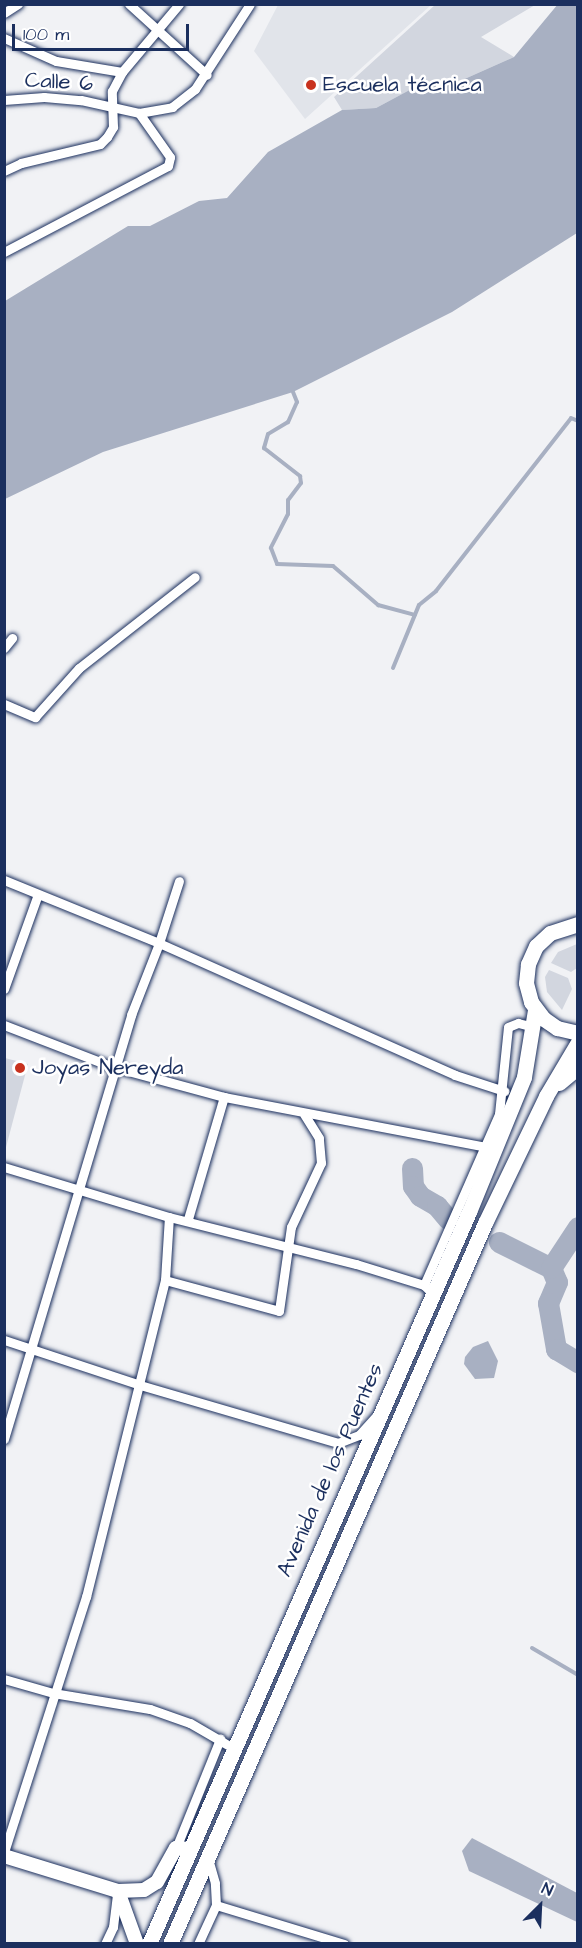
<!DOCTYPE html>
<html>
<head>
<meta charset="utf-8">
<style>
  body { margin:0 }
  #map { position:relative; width:582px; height:1948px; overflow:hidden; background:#f1f2f5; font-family:"Architects Daughter",sans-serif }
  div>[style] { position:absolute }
  .built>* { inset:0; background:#e1e4ea }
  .green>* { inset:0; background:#d2d6df }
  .water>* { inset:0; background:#a8b0c2 }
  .stream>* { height:4px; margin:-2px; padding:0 2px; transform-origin:2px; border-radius:2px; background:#a8b0c2 }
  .river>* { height:21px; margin:-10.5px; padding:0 10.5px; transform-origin:10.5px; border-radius:10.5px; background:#a8b0c2 }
  .roads { filter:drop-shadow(0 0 2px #1b2f5e) drop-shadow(0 0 2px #1b2f5e) }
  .street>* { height:9px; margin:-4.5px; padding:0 4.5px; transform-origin:4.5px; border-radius:4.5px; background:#fff }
  .secondary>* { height:14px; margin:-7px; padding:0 7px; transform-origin:7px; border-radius:7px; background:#fff }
  .primary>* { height:15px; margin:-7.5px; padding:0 7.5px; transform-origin:7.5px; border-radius:7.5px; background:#fff }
  .dots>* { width:16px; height:16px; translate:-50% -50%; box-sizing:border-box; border:3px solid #fff; border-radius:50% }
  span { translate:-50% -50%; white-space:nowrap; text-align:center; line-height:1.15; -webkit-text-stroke:5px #fff; paint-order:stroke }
  .street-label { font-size:22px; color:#1b2f5e }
  .poi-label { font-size:22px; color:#1b2f5e }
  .left { translate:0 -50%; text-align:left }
  .frame { position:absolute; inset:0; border:6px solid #1b2f5e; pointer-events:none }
  .north { position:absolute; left:510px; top:1876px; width:60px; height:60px; -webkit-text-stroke:4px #fff; paint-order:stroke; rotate:24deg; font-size:16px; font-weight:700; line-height:24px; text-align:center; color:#1b2f5e }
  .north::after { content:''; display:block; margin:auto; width:21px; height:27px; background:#1b2f5e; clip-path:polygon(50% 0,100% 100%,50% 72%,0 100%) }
  .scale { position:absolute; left:12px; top:24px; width:177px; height:27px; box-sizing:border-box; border:3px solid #1b2f5e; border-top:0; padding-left:8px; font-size:18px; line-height:21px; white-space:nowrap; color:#1b2f5e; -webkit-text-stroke:4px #fff; paint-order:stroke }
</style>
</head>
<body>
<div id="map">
  <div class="built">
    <i style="clip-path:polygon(278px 5px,278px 4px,431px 5px,305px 119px,254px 51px)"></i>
  </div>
  <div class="green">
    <i style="clip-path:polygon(435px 5px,535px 5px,481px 37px,514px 57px,460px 81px,417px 86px,376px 108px,342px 110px,334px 97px)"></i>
    <i style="clip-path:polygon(577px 944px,577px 968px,571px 972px,551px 963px,558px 952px)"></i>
    <i style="clip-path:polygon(549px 970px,568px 978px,572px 989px,562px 1010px,547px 992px,545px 977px)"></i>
    <i style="clip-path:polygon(5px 1058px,28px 1064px,5px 1151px,4px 1058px)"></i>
  </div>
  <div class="water">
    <i style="clip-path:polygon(558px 4px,577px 5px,577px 233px,452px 312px,293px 392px,103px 452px,5px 499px,5px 301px,128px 226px,150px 226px,199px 201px,227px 198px,268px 152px,342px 110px,376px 108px,417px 86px,460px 81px,514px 57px)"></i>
    <i style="clip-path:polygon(488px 1341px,498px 1361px,494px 1378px,475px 1379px,464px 1364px,465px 1357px,473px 1347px)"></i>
    <i style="clip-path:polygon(472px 1838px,577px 1893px,577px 1922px,469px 1871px,462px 1851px)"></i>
  </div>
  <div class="stream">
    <i style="left:293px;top:392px;width:11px;rotate:68deg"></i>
    <i style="left:297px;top:402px;width:22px;rotate:114deg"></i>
    <i style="left:288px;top:422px;width:23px;rotate:149deg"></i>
    <i style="left:268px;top:434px;width:15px;rotate:106deg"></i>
    <i style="left:264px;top:448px;width:46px;rotate:37.9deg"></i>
    <i style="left:300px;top:476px;width:7px;rotate:82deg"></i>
    <i style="left:301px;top:483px;width:21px;rotate:127deg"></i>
    <i style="left:288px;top:500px;width:14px;rotate:90deg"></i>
    <i style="left:288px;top:514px;width:38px;rotate:117deg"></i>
    <i style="left:271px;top:548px;width:17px;rotate:69deg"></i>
    <i style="left:277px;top:564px;width:56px;rotate:2deg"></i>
    <i style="left:333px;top:566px;width:60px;rotate:40.9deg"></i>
    <i style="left:378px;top:605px;width:38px;rotate:15deg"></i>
    <i style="left:393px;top:668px;width:68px;rotate:-67.6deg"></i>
    <i style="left:419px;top:605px;width:22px;rotate:-39deg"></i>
    <i style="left:436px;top:591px;width:219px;rotate:-52deg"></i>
    <i style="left:571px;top:418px;width:8px;rotate:23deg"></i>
    <i style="left:532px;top:1648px;width:53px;rotate:30.4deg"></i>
  </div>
  <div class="river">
    <i style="left:412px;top:1168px;width:18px;rotate:87deg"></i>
    <i style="left:413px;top:1186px;width:12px;rotate:55deg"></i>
    <i style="left:420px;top:1196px;width:20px;rotate:30deg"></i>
    <i style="left:437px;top:1206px;width:17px;rotate:50deg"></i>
    <i style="left:499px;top:1242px;width:58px;rotate:26.6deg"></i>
    <i style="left:551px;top:1268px;width:15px;rotate:67deg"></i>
    <i style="left:557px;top:1282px;width:23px;rotate:113deg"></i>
    <i style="left:548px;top:1303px;width:47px;rotate:80.1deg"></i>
    <i style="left:556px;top:1349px;width:26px;rotate:31deg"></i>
    <i style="left:551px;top:1268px;width:49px;rotate:-56.6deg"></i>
  </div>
  <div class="roads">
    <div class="street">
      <i style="left:129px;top:4px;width:105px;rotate:42.3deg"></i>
      <i style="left:4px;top:13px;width:17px;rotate:-33deg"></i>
      <i style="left:4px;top:38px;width:57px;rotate:23.9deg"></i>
      <i style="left:56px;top:61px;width:67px;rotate:9.5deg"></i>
      <i style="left:4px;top:100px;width:40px;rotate:-4.3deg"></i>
      <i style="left:44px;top:97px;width:37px;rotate:5deg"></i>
      <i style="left:81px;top:100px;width:59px;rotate:12.6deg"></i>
      <i style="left:139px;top:113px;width:34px;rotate:-10deg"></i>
      <i style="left:172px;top:107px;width:29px;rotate:-38deg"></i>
      <i style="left:195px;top:89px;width:101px;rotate:-57.1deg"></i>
      <i style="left:4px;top:171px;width:19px;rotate:-25deg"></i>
      <i style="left:21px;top:163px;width:81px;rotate:-13.5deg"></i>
      <i style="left:100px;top:144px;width:10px;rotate:-45deg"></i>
      <i style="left:107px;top:137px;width:12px;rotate:-59deg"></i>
      <i style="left:113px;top:127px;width:36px;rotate:-92deg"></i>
      <i style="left:112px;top:91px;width:21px;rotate:-62deg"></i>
      <i style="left:122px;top:72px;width:89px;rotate:-50deg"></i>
      <i style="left:4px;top:252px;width:185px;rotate:-27.7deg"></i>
      <i style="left:168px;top:166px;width:9px;rotate:-77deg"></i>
      <i style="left:170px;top:157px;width:54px;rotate:-125.2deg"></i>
      <i style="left:4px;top:648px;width:13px;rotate:-51deg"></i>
      <i style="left:4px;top:704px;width:34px;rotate:23deg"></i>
      <i style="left:35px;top:717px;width:66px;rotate:-48.1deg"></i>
      <i style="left:79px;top:668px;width:147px;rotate:-38.1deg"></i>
      <i style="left:4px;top:880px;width:167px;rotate:22.1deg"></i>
      <i style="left:159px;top:943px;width:65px;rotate:-72.1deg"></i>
      <i style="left:4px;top:989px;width:98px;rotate:-70.3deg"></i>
      <i style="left:4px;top:1025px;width:114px;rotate:21.1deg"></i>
      <i style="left:110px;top:1066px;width:118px;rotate:15.2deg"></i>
      <i style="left:4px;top:1167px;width:172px;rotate:16.9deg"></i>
      <i style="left:169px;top:1217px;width:193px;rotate:14.1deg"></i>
      <i style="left:356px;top:1264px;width:71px;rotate:17.2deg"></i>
      <i style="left:424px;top:1285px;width:11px;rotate:45deg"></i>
      <i style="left:188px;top:1219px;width:127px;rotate:-73.6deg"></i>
      <i style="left:224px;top:1097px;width:266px;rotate:10.8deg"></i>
      <i style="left:165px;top:1280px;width:118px;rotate:15.2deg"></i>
      <i style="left:279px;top:1311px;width:85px;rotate:-81.9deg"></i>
      <i style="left:291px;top:1227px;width:71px;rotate:-64.9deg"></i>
      <i style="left:321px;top:1163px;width:25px;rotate:-95deg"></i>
      <i style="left:319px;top:1138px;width:28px;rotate:-122deg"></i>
      <i style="left:424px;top:1285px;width:187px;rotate:-66.3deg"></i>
      <i style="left:499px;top:1114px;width:87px;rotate:-84.1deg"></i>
      <i style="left:508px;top:1027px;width:11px;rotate:-22deg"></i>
      <i style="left:518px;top:1023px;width:16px;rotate:14deg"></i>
      <i style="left:4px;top:1340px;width:143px;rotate:18.3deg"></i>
      <i style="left:140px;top:1385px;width:206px;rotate:16.3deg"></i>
      <i style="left:338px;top:1443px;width:22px;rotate:-21deg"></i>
      <i style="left:359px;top:1435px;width:25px;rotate:-48deg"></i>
      <i style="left:4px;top:1439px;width:443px;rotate:-73.3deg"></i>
      <i style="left:131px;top:1015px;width:77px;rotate:-68.7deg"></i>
      <i style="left:159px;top:943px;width:324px;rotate:24deg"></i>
      <i style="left:455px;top:1075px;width:52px;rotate:18.1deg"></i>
      <i style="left:4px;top:1679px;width:51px;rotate:15.9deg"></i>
      <i style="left:53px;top:1693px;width:98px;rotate:9.4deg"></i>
      <i style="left:150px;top:1709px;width:42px;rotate:19.3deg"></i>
      <i style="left:190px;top:1723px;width:50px;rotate:30.2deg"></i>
      <i style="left:176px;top:1848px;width:118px;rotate:-68deg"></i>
      <i style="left:4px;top:1852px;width:268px;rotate:-72.2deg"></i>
      <i style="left:86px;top:1597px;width:327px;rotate:-76deg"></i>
      <i style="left:165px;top:1280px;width:63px;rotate:-86.4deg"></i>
      <i style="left:216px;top:1905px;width:134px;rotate:16.9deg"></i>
      <i style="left:105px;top:1944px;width:19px;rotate:-65deg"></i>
      <i style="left:113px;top:1927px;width:34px;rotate:-83deg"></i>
      <i style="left:198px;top:1944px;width:43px;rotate:-65.2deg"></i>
      <i style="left:216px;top:1905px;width:22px;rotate:-93deg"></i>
      <i style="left:215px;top:1883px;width:26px;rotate:-106deg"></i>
    </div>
    <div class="secondary">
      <i style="left:4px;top:1856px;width:119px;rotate:17.1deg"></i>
      <i style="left:118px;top:1891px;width:26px;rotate:-2deg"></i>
      <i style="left:144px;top:1890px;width:15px;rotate:-32deg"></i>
      <i style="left:157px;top:1882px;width:39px;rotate:-61deg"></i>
      <i style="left:176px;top:1848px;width:14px;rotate:4deg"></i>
      <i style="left:118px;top:1891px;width:56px;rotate:70.3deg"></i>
    </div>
    <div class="primary">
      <i style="left:578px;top:924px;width:29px;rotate:162deg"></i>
      <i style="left:550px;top:933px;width:19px;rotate:137deg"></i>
      <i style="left:536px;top:946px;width:20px;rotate:114deg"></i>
      <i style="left:528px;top:964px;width:19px;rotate:96deg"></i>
      <i style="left:526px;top:983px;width:20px;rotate:75deg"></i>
      <i style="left:531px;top:1002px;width:21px;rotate:53deg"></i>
      <i style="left:544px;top:1019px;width:16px;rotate:35deg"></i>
      <i style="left:557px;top:1028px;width:22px;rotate:13deg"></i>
      <i style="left:559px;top:1083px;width:25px;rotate:-40deg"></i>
      <i style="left:149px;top:1944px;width:799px;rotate:-66.39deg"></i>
      <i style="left:469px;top:1212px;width:146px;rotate:-67.8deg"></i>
      <i style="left:524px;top:1077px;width:68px;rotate:-80.7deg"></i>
      <i style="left:170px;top:1944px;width:787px;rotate:-66.4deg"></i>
      <i style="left:485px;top:1223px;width:141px;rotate:-64.3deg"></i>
      <i style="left:546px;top:1096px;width:63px;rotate:-59.3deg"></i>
    </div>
  </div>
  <div class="dots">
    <i style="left:311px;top:85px;background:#c8321e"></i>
    <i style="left:20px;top:1068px;background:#c8321e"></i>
  </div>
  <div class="street-label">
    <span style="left:59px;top:82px;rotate:3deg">Calle 6</span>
    <span style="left:330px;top:1470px;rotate:-66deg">Avenida de los Puentes</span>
  </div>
  <div class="poi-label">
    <span class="left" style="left:323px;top:85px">Escuela técnica</span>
    <span class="left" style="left:32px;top:1068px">Joyas Nereyda</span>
  </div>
  <div class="frame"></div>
  <div class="north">N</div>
  <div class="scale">100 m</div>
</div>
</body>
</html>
